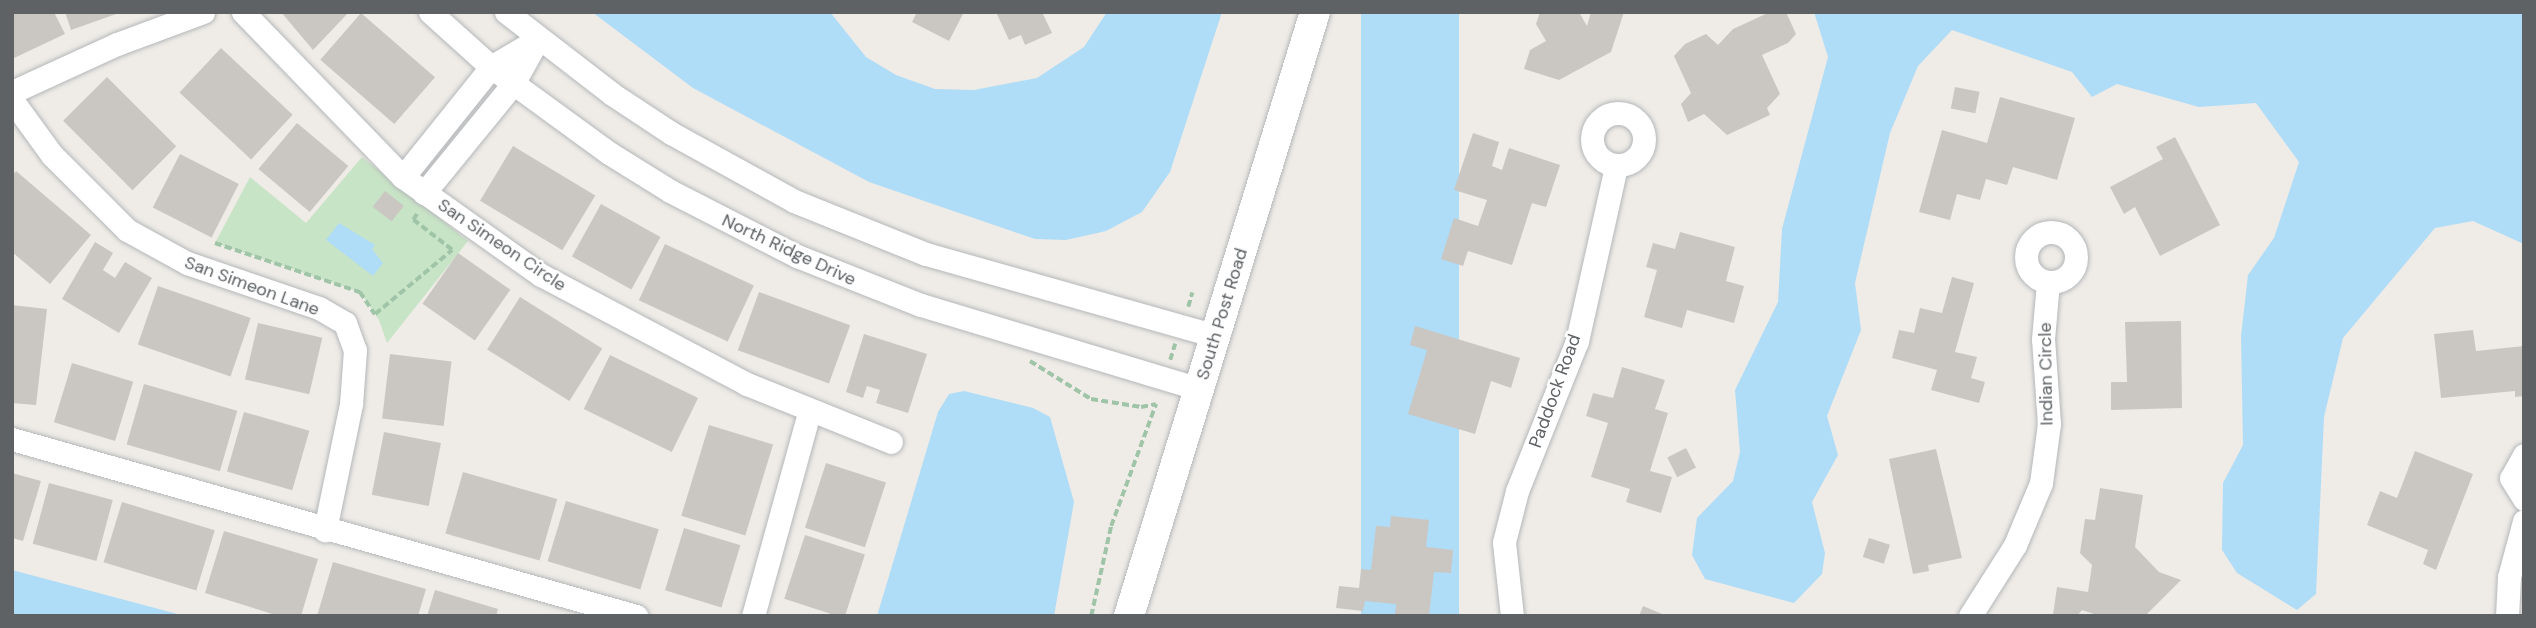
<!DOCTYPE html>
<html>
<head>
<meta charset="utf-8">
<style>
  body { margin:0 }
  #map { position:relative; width:2536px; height:628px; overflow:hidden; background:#efece7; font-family:"DM Sans",sans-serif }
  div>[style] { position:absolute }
  .green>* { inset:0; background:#c8e4c6 }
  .water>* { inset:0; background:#afdcf7; transform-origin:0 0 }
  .building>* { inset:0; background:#cac7c3; transform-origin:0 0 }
  .path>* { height:3.5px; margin-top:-1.75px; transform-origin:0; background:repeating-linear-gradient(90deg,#9fc4a8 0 7px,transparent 0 10.5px) }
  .roads { filter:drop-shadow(0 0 2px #b4b7ba) drop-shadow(0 0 2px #b4b7ba) }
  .minor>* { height:23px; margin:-11.5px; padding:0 11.5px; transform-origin:11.5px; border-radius:11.5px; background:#fff }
  .minor>.ring { margin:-11.5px; padding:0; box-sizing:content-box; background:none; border:23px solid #fff; border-radius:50% }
  .tertiary>* { height:30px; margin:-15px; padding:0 15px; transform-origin:15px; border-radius:15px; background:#fff }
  span { translate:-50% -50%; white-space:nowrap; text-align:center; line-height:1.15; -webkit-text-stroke:5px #fff; paint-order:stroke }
  .street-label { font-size:18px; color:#5e6265 }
  .frame { position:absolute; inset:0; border:14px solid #5e6265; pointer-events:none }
</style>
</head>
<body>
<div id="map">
  <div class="green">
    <i style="clip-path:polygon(362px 157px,468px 241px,387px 343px,379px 320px,360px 292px,215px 243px,250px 177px,306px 223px)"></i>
  </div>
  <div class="water">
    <i style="clip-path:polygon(592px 12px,830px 12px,866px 57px,896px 75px,935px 89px,974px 90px,1037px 78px,1084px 47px,1107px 12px,1222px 12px,1170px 172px,1142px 212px,1106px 231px,1066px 240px,1035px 239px,869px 182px,693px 88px)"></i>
    <i style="left:1361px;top:12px;width:98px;height:631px"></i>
    <i style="clip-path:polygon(1814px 12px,2524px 12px,2524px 244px,2473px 221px,2435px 228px,2343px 338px,2324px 417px,2316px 594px,2297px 610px,2237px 573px,2222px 550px,2223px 483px,2243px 445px,2241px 336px,2248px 275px,2274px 238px,2299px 162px,2256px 103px,2199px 107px,2117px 84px,2092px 97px,2072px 72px,1952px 30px,1918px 66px,1890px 133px,1855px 283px,1861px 330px,1827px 416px,1838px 455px,1812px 502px,1825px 553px,1822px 574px,1794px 603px,1705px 579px,1692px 555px,1697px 518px,1733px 481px,1740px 452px,1735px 390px,1778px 302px,1782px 229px,1828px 57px)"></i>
    <i style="clip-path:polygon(339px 223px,375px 245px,372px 249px,383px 263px,373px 276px,326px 240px)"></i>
    <i style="clip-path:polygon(964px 391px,1033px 408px,1050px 417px,1074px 502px,1054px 616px,877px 616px,938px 412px,949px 394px)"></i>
    <i style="clip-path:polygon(12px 570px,185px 616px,12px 616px)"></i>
  </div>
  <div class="building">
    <i style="clip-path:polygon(12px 12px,54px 12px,65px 34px,12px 59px)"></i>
    <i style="clip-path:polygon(65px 12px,119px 12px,119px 13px,71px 30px)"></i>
    <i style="clip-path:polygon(281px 12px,349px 12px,313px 50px)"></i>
    <i style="clip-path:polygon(917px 12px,964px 12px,949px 41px,912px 22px)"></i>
    <i style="clip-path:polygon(996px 12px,1042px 12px,1052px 33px,1025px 45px,1021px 35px,1009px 40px)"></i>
    <i style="clip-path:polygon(1540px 12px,1579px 12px,1587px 26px,1591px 12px,1624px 12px,1611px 52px,1559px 80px,1524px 69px,1530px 50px,1546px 41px,1536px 24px)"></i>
    <i style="clip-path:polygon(1770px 12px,1786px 12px,1796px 34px,1788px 43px,1762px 55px,1780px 94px,1767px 108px,1770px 115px,1727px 135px,1704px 114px,1688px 122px,1681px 104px,1691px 93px,1674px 56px,1685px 44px,1706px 34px,1718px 45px,1733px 29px)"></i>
    <i style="left:361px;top:13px;width:98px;height:62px;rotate:41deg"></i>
    <i style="left:221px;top:48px;width:98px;height:61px;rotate:43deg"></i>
    <i style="left:107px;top:77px;width:98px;height:62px;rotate:45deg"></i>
    <i style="left:1955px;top:87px;width:25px;height:22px;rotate:11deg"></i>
    <i style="clip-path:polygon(2000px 97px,2075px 118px,2057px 180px,2013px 167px,2007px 185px,1986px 179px,1980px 200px,1957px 194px,1950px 220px,1919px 212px,1942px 130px,1987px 143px)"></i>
    <i style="left:297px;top:123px;width:67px;height:60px;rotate:40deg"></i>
    <i style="clip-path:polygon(1473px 133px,1499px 142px,1492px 166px,1502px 170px,1509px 148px,1560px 165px,1546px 207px,1532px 203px,1512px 265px,1468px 251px,1463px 266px,1441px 259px,1454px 218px,1478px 226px,1487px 200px,1454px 190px)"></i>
    <i style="clip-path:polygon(2175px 137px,2220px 225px,2160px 256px,2135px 207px,2124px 214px,2110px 187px,2163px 159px,2156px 147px)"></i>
    <i style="left:513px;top:146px;width:96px;height:64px;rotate:31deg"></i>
    <i style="left:180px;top:154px;width:66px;height:60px;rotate:27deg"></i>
    <i style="clip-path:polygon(16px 171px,91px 235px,50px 284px,12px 252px,12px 176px)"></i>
    <i style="left:385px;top:191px;width:24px;height:20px;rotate:38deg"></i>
    <i style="left:601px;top:204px;width:68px;height:60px;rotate:29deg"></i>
    <i style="clip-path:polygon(1680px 232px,1735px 247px,1726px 281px,1744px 286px,1734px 323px,1687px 310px,1682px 328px,1644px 317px,1657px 270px,1646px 267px,1653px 243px,1675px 249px)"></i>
    <i style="clip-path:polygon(95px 242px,113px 253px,103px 270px,115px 278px,125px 262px,152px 278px,119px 333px,62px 299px)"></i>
    <i style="left:665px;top:244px;width:98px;height:62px;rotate:25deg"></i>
    <i style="left:458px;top:253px;width:64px;height:62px;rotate:35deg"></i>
    <i style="clip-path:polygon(1952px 277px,1974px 283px,1955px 352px,1977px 357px,1971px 378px,1985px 382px,1979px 403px,1931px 390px,1937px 370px,1892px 358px,1899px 330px,1914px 333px,1920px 308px,1942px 313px)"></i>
    <i style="left:158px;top:286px;width:98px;height:62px;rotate:19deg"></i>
    <i style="left:759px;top:292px;width:97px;height:62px;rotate:20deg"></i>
    <i style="left:520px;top:297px;width:97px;height:62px;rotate:32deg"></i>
    <i style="clip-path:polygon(12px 305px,47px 309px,36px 405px,12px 403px)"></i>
    <i style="clip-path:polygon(2181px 321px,2182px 408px,2111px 410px,2111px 382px,2127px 382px,2125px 322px)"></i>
    <i style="left:258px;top:323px;width:66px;height:58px;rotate:13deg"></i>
    <i style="clip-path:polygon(1415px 326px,1520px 358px,1511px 388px,1491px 381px,1475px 434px,1408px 414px,1427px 350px,1410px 345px)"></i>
    <i style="clip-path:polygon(2473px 330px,2476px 351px,2524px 346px,2524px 396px,2515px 397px,2515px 391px,2441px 398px,2434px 334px)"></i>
    <i style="clip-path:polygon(864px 334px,927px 354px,908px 413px,876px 403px,880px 390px,867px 386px,863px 398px,846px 392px)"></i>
    <i style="left:390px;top:354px;width:62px;height:65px;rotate:7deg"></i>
    <i style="left:610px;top:355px;width:98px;height:60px;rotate:26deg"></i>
    <i style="left:72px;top:363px;width:64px;height:62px;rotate:17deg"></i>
    <i style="clip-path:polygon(1622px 367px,1665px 380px,1655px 409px,1668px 413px,1650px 471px,1672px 477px,1661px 513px,1626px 502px,1630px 489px,1591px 477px,1608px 423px,1586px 416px,1593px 393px,1613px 398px)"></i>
    <i style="left:144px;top:384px;width:97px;height:63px;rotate:16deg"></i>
    <i style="left:244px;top:412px;width:68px;height:62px;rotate:16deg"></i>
    <i style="left:709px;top:425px;width:67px;height:95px;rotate:17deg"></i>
    <i style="left:384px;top:432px;width:58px;height:64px;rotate:11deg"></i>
    <i style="left:1686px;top:448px;width:22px;height:21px;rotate:63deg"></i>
    <i style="clip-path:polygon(1936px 449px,1962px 558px,1928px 565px,1929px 571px,1913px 574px,1889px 459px)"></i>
    <i style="clip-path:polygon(2415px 451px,2473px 474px,2436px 570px,2423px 564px,2428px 550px,2367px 525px,2380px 491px,2397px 498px)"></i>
    <i style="left:826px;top:463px;width:63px;height:68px;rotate:18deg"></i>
    <i style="left:463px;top:472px;width:98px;height:64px;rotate:16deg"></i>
    <i style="clip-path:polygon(12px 473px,41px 481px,23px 541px,12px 538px)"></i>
    <i style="left:49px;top:483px;width:66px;height:63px;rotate:15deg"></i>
    <i style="clip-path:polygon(2100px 488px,2143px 495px,2135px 547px,2159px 572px,2181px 580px,2145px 616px,2100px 616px,2082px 610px,2077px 616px,2053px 615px,2057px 587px,2088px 592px,2092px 565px,2080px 553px,2085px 519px,2095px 520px)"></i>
    <i style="left:566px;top:501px;width:97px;height:63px;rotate:17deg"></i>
    <i style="left:122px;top:502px;width:97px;height:63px;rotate:17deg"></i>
    <i style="clip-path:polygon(1391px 516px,1429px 520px,1426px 547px,1453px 550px,1451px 573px,1434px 572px,1429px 616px,1395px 616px,1396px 604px,1365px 601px,1363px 611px,1336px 608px,1339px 586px,1359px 588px,1361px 569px,1371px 570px,1376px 526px,1390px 527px)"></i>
    <i style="left:684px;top:528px;width:59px;height:65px;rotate:17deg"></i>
    <i style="clip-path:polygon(224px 531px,318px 559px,301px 616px,279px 616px,205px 593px)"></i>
    <i style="left:805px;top:535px;width:63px;height:67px;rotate:18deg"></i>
    <i style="left:1869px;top:538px;width:22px;height:20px;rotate:18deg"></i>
    <i style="clip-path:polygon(333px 562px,426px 589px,418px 616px,317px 616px)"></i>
    <i style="clip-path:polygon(435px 590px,498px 609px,496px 616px,427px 616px)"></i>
    <i style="clip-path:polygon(1643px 606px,1667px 616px,1639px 616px)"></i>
  </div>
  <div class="path">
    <i style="left:215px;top:243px;width:153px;rotate:18.7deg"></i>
    <i style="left:360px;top:292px;width:27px;rotate:56deg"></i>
    <i style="left:375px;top:314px;width:100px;rotate:-39.7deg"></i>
    <i style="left:452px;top:250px;width:49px;rotate:-142.4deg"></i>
    <i style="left:413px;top:220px;width:9px;rotate:-58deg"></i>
    <i style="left:1188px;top:307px;width:15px;rotate:-74deg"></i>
    <i style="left:1170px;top:360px;width:17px;rotate:-73deg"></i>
    <i style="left:1030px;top:361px;width:72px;rotate:31.9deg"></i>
    <i style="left:1091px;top:399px;width:51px;rotate:9.1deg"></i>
    <i style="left:1141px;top:407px;width:15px;rotate:-11deg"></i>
    <i style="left:1091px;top:616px;width:92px;rotate:-77.5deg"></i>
    <i style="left:1111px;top:526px;width:130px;rotate:-69.8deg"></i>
  </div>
  <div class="roads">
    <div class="minor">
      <i style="left:243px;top:12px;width:230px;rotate:45.9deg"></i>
      <i style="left:403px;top:177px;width:169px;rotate:35.4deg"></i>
      <i style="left:541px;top:275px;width:233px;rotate:27.9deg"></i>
      <i style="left:747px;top:384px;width:155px;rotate:21.9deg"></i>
      <i style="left:430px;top:12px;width:82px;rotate:42deg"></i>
      <i style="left:491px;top:67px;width:146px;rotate:36.1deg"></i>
      <i style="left:609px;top:153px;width:72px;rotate:31.9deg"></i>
      <i style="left:670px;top:191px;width:143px;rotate:27.1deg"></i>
      <i style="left:797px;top:256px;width:133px;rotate:21.6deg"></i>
      <i style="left:921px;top:305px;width:290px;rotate:16.8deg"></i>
      <i style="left:506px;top:12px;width:134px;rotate:37.7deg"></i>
      <i style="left:612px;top:94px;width:71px;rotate:33.5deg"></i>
      <i style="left:671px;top:133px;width:141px;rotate:28.9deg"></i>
      <i style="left:794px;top:201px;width:142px;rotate:21.9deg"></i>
      <i style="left:926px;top:254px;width:300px;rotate:15.8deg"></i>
      <i style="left:12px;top:92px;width:115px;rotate:-24.6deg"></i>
      <i style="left:117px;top:44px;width:92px;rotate:-20.4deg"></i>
      <i style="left:12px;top:100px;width:68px;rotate:54deg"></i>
      <i style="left:52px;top:155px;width:106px;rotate:45deg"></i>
      <i style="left:127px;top:230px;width:68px;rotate:28.8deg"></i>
      <i style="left:187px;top:263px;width:139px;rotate:18.8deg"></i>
      <i style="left:319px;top:308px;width:30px;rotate:30deg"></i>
      <i style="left:345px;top:323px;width:29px;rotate:70deg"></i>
      <i style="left:355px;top:350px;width:54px;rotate:94.2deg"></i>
      <i style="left:351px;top:404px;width:129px;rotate:101.7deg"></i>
      <i class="ring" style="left:1592px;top:113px;width:29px;height:29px"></i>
      <i style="left:403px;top:177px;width:141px;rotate:-51.3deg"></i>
      <i style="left:491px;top:67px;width:55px;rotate:-30.8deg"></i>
      <i style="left:424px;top:193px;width:141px;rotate:-50.8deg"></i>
      <i style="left:513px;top:84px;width:51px;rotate:-60.9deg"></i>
      <i class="ring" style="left:2026px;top:232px;width:27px;height:27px"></i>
      <i style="left:12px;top:439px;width:649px;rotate:15.84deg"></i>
      <i style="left:2524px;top:455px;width:26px;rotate:119deg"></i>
      <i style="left:2511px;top:478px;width:25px;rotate:58deg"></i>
      <i style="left:753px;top:616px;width:211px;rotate:-74.6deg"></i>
      <i style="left:1512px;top:616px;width:74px;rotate:-96.2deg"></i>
      <i style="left:1504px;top:542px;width:53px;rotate:-75.7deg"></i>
      <i style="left:1517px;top:491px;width:162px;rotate:-68.2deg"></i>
      <i style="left:1577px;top:341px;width:179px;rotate:-77.4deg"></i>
      <i style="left:1970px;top:616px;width:84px;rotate:-57.6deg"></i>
      <i style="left:2015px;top:545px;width:67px;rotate:-67.2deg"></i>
      <i style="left:2041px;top:483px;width:60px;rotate:-82.3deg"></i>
      <i style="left:2049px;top:424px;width:85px;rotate:-94deg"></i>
      <i style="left:2043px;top:339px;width:57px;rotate:-85deg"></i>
      <i style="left:2507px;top:616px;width:39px;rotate:-87deg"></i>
      <i style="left:2509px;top:577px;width:58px;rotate:-75deg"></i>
    </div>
    <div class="tertiary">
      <i style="left:1129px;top:616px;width:632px;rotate:-72.88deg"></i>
    </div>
  </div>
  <div class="street-label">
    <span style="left:502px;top:245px;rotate:34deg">San Simeon Circle</span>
    <span style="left:789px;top:250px;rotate:25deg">North Ridge Drive</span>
    <span style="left:252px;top:286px;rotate:20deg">San Simeon Lane</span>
    <span style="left:1222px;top:314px;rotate:-73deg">South Post Road</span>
    <span style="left:2046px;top:374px;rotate:-91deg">Indian Circle</span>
    <span style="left:1555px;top:391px;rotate:-70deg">Paddock Road</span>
  </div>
  <div class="frame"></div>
</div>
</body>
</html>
